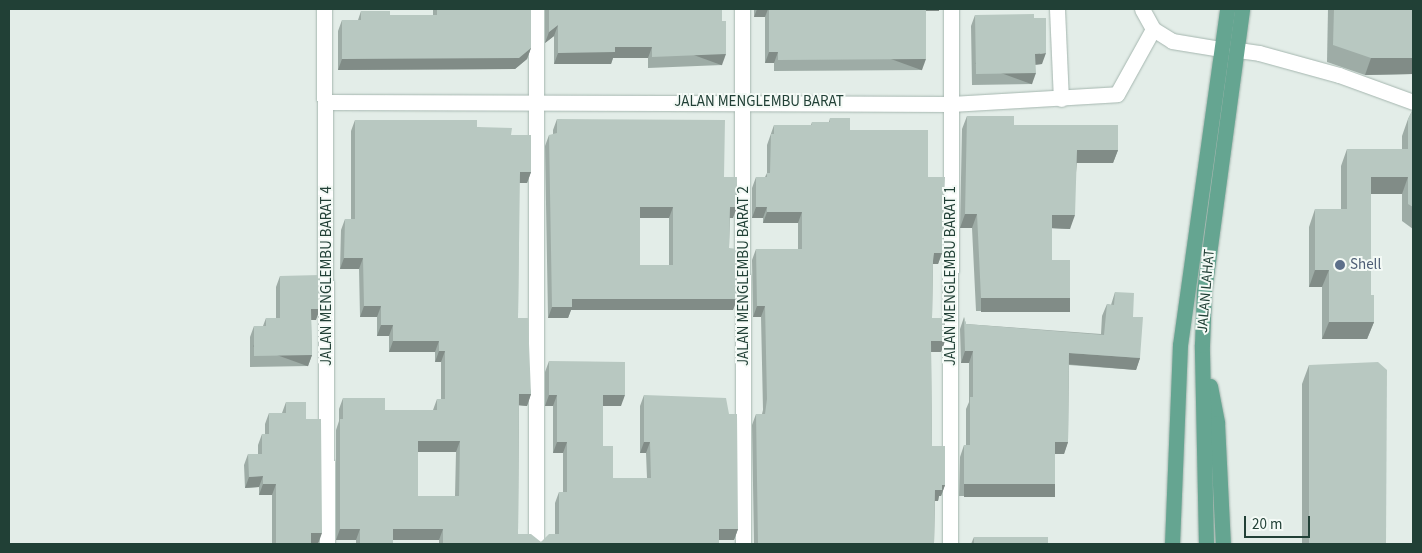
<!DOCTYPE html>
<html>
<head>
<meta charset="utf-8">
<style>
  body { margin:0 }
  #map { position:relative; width:1422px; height:553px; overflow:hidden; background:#e3ede8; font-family:"Source Sans 3",sans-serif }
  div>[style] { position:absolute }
  .roads { filter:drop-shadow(0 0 1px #a5b6af) drop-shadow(0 0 1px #a5b6af) }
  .street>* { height:15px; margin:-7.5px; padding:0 7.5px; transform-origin:7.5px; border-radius:7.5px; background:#fff }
  .secondary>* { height:15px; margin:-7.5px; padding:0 7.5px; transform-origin:7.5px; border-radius:7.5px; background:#fff }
  .primary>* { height:15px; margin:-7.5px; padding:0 7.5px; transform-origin:7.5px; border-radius:7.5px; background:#65a591 }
  .wall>* { inset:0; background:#9eaca6 }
  .shaded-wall>* { inset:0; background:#818c87; transform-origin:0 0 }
  .building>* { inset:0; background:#b8c8c1; transform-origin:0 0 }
  .dots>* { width:14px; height:14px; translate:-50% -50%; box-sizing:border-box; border:2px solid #f4faf6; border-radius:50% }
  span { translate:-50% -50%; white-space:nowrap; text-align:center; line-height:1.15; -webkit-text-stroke:4px #f4faf6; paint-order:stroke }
  .street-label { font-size:15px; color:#214036 }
  .service-label { font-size:15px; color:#4e5e75 }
  .left { translate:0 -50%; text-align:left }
  .frame { position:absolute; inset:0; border:10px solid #214036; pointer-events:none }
  .scale { position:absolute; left:1244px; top:516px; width:66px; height:22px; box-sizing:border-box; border:2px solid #214036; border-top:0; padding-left:6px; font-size:15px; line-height:18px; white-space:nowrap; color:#214036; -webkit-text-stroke:4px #f4faf6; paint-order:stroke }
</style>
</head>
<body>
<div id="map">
  <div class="roads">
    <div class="street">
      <i style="left:324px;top:9px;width:535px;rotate:89.68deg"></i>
      <i style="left:742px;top:9px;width:535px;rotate:89.89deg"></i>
      <i style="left:1057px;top:9px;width:90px;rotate:87.5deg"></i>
      <i style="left:1238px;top:50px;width:21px;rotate:8deg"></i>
      <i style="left:1259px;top:53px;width:83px;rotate:15.4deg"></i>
      <i style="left:1339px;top:75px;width:79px;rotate:20deg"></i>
      <i style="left:327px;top:102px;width:624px;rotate:0.18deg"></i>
      <i style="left:951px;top:104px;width:166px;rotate:-3.4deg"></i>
      <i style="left:1117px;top:94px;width:74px;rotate:-61deg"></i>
      <i style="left:536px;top:544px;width:535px;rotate:-90deg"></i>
      <i style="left:950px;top:544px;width:535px;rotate:-89.89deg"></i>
    </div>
    <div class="secondary">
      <i style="left:1142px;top:9px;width:23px;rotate:61deg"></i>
      <i style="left:1153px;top:29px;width:22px;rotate:32deg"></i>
      <i style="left:1172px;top:41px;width:50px;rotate:9.3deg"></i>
    </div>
    <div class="primary">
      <i style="left:1210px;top:386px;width:38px;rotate:79deg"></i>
      <i style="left:1217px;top:423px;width:121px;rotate:87.2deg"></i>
      <i style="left:1172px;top:544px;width:199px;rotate:-87.7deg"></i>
      <i style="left:1180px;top:345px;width:339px;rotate:-82deg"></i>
      <i style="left:1206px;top:544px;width:199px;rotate:-91.2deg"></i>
      <i style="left:1202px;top:345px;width:54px;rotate:-87.9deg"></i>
      <i style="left:1204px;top:291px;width:285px;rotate:-82.3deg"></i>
    </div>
  </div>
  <div class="wall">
    <i style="clip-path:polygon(433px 9px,531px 9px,531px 48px,527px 59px,515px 69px,338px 70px,338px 31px,342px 20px,358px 20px,361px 11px,390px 15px,433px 15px)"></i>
    <i style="clip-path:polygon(545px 9px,722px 9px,722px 65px,648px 68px,648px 58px,613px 58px,611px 64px,554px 64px,554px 36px,545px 43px)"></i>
    <i style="clip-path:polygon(754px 9px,939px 9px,938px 11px,926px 11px,922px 70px,774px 71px,774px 63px,765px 63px,765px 17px,754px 17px)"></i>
    <i style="clip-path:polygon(1328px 9px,1413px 9px,1413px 74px,1365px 75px,1327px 62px)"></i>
    <i style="clip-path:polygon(975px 15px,1034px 18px,1042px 64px,1035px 65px,1032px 84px,972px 85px,971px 26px)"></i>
    <i style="clip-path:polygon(1413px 109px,1413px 229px,1402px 221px,1402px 194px,1371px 194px,1371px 295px,1374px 322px,1367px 339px,1322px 339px,1322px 287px,1309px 287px,1309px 227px,1315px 209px,1341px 209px,1341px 166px,1347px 149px,1402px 149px,1402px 136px,1408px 119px)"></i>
    <i style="clip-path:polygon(967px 116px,1014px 125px,1118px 150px,1113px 163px,1077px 163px,1070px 229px,1052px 228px,1052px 260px,1070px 298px,1065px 311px,976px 311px,972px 228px,960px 228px,962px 129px)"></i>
    <i style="clip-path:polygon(830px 118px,850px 130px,928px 177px,942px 253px,938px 264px,933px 264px,932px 318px,945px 341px,941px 352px,931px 352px,932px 446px,945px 485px,941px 496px,939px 496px,938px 501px,935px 501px,934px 544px,754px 544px,752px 425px,756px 414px,762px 414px,763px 410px,761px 317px,753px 317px,752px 260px,756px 249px,798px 249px,798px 223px,763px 223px,763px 218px,752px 218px,752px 188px,756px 177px,765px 177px,767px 173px,767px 145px,774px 125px,811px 125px,812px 122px,829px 122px)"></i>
    <i style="clip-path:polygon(evenodd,557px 119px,724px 177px,733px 218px,730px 218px,729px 248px,737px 299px,733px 310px,571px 310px,568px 318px,548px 318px,545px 146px,549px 135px,553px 135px,553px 130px,557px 119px,640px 218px,669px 218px,669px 265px,640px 265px,640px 218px)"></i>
    <i style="clip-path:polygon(evenodd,355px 120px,477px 127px,511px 135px,531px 172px,527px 183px,519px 183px,518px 318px,531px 394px,527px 406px,519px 405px,518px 534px,541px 542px,555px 534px,555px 503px,559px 492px,563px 492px,563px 453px,553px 453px,553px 406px,545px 406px,545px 372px,549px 361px,621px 406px,603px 406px,603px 446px,613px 478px,647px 478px,646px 453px,640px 453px,640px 406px,644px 395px,738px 529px,734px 540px,719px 540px,719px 544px,439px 544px,439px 540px,393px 540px,393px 544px,356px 544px,356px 540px,336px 540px,336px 430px,339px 421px,339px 409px,343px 398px,385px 410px,433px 410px,437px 399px,441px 399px,441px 362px,435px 362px,435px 352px,389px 352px,389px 336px,377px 336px,377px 317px,360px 317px,359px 269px,340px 269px,341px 230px,345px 219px,351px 219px,351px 131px,355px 120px,418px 452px,456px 452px,455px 496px,418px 496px,418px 452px)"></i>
    <i style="clip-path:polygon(280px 276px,316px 320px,311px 320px,312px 355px,308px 366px,250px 367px,250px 337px,254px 326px,263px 326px,266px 318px,276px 318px,276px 287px)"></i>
    <i style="clip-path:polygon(1115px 292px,1133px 317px,1140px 358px,1136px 370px,1069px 365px,1068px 442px,1064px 454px,1055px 454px,1055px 484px,1051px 496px,959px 496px,960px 457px,964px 445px,966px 445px,966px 409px,969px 402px,969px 363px,961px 363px,960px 329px,964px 317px,966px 324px,1101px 334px,1102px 316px,1107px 304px,1111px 305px)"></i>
    <i style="clip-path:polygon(1309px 365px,1386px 544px,1302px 544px,1302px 384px)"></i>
    <i style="clip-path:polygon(286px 402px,306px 419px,318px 544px,272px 544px,272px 495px,259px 495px,259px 487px,245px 488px,244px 465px,248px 454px,258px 454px,258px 445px,262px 434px,265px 434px,265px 424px,269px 413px,282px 413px)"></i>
    <i style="clip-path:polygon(974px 537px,1048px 544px,971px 544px)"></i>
  </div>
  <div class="shaded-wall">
    <i style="clip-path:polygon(757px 9px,768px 9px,765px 17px,754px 17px)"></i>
    <i style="left:922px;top:9px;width:17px;height:2px"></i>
    <i style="clip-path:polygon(558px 25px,554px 36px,545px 43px,549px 32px)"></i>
    <i style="clip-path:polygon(615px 47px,652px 47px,648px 58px,613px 58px,611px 64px,554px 64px,558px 53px)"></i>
    <i style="clip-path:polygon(531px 48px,527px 59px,515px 69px,338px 70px,342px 59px)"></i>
    <i style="clip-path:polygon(769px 52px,778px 52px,774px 63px,765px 63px)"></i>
    <i style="clip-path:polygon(1046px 53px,1042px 64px,1031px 65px,1035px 54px)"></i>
    <i style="left:726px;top:54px;width:12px;height:74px;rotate:110deg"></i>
    <i style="clip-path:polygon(1371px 58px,1413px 58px,1413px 74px,1365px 75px)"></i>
    <i style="left:926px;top:59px;width:12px;height:148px;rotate:110deg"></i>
    <i style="left:1036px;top:73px;width:12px;height:60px;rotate:110deg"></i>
    <i style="clip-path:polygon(1077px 150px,1118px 150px,1113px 163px,1072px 163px)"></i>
    <i style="clip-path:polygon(520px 172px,531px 172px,527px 183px,516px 183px)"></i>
    <i style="clip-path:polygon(1371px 177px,1408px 177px,1402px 194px,1364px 194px)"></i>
    <i style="clip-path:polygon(640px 207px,673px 207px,669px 218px,636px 218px)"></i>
    <i style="clip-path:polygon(730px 207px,737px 207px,733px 218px,726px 218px)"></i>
    <i style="clip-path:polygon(756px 207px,767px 207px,763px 218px,752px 218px)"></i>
    <i style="clip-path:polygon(767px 212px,802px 212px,798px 223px,763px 223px)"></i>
    <i style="clip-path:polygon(965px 214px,977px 214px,972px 228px,960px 228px)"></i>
    <i style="clip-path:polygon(1052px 215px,1075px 215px,1070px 229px,1047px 228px)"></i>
    <i style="clip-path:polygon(934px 253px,942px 253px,938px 264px,930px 264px)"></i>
    <i style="clip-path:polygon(344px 258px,363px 258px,359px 269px,340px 269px)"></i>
    <i style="clip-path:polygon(1315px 270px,1329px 270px,1322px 287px,1309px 287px)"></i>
    <i style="left:981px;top:298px;width:89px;height:14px"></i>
    <i style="clip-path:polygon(572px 299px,737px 299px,733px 310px,571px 310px,568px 318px,548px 318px,552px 307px)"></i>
    <i style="clip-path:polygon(364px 306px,381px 306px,377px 317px,360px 317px)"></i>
    <i style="clip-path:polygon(757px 306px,765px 306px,761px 317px,753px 317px)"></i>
    <i style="clip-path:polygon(311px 309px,320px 309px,316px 320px,307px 320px)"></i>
    <i style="clip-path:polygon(1329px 322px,1374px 322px,1367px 339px,1322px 339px)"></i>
    <i style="clip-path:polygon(381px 325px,393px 325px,389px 336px,377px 336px)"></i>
    <i style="clip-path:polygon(393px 341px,439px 341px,435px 352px,389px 352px)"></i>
    <i style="clip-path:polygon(931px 341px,945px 341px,941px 352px,927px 352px)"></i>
    <i style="clip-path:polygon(439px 351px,445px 351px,441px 362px,435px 362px)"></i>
    <i style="clip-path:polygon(965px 351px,973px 351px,969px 363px,961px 363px)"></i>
    <i style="clip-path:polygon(1069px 353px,1140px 358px,1136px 370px,1065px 364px)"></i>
    <i style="left:312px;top:355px;width:12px;height:58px;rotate:110deg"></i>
    <i style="clip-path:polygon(519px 394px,531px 394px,527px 406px,515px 405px)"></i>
    <i style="clip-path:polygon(549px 395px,557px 395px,553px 406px,545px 406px)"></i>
    <i style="clip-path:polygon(603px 395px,625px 395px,621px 406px,598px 406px)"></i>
    <i style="clip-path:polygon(418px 441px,460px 441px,456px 452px,414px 452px)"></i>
    <i style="clip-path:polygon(557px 442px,567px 442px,563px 453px,553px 453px)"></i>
    <i style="clip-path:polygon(644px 442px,650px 442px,646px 453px,640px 453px)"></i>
    <i style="clip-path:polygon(1055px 442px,1068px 442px,1064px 454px,1051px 454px)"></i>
    <i style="clip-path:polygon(263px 476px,259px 487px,245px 488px,249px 477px)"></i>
    <i style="clip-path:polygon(263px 484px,276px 484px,272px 495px,259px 495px)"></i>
    <i style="left:964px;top:484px;width:91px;height:13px"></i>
    <i style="clip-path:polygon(942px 485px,945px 485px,941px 496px,939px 496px,938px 501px,931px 501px,935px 490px)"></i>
    <i style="clip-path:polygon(340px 529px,360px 529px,356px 540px,336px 540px)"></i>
    <i style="clip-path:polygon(393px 529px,443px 529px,439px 540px,389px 540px)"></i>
    <i style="clip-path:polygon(719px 529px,738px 529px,734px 540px,715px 540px)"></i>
    <i style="clip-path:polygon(311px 533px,322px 533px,318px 544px,307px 544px)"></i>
  </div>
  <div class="building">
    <i style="clip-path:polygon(437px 9px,531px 9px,531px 48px,519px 58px,342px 59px,342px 20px,361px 20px,361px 11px,390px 11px,390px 15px,437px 15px)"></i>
    <i style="clip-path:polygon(549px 9px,722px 9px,722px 21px,726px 21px,726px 54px,652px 57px,652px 47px,615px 47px,615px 52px,558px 53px,558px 25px,549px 32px)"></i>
    <i style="clip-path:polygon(769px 9px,926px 9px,926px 59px,778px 60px,778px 52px,769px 52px)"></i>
    <i style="clip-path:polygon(1334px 9px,1413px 9px,1413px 58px,1371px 58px,1333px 45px)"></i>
    <i style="clip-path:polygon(1034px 14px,1034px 18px,1046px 18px,1046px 53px,1035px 54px,1036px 73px,976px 74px,975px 15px)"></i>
    <i style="clip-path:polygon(1413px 109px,1413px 207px,1408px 204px,1408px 177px,1371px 177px,1371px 295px,1374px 295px,1374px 322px,1329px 322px,1329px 270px,1315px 270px,1315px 209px,1347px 209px,1347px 149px,1408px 149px,1408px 119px)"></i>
    <i style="clip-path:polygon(967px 116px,1014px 116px,1014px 125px,1118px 125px,1118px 150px,1077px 150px,1075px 215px,1052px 215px,1052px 260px,1070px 260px,1070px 298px,981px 298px,977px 214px,965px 214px)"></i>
    <i style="clip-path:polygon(830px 118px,850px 118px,850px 130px,928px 130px,928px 177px,945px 177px,942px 253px,934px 253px,933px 261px,932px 318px,945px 318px,945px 341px,931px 341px,932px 446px,945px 446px,945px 485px,942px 485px,942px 490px,935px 490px,934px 544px,758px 544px,756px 414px,765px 414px,767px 399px,765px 306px,757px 306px,756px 249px,802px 249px,802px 212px,767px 212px,767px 207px,756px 207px,756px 177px,767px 177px,767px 173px,770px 173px,771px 134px,774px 134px,774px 125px,812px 125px,812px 122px,830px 122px)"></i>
    <i style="clip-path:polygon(evenodd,557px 119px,725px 120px,724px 177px,737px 177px,737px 207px,730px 207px,729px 248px,737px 249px,737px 299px,572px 299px,572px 307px,552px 307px,549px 135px,557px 133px,557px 119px,640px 207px,673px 207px,673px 265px,640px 265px,640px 207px)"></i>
    <i style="clip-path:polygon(evenodd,355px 120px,477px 120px,477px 127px,512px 128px,511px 135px,531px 135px,531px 172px,520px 172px,518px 318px,528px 318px,531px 394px,519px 394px,518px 534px,531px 534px,541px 542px,549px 534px,559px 534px,559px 492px,567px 492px,567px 442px,557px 442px,557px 395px,549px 395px,549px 361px,625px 362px,625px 395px,603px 395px,603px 446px,613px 446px,613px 478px,651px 478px,650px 442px,644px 442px,644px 395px,726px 398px,729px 414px,737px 414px,738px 529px,719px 529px,719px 544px,443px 544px,443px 529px,393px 529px,393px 544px,360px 544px,360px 529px,340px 529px,340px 419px,343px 419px,343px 398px,385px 398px,385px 410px,437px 410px,437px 399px,445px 399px,445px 351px,439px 351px,439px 341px,393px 341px,393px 325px,381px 325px,381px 306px,364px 306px,363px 258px,344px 258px,345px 219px,355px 219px,355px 120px,418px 441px,460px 441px,459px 496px,418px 496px,418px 441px)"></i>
    <i style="clip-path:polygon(320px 275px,320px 309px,311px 309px,312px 355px,254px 356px,254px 326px,266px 326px,266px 318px,280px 318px,280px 276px)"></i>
    <i style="clip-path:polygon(1115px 292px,1134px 293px,1133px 317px,1143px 317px,1140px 358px,1069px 353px,1068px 442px,1055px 442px,1055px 484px,964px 484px,964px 445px,970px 445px,970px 397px,973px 397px,973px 351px,965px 351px,964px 317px,966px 324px,1104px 335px,1107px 304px,1114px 305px)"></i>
    <i style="clip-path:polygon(1378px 362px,1387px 370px,1386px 544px,1309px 544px,1309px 365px)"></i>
    <i style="clip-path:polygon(286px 402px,306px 402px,306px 419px,321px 419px,322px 533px,311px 533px,311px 544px,239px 544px,276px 544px,276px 484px,263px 484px,263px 476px,249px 477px,248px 454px,262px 454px,262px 434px,269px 434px,269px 413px,286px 413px)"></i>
    <i style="left:974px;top:537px;width:74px;height:7px"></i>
  </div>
  <div class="dots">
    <i style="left:1340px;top:265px;background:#5c6f8a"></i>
  </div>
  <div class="street-label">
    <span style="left:759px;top:102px">JALAN MENGLEMBU BARAT</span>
    <span style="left:327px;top:276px;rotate:-90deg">JALAN MENGLEMBU BARAT 4</span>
    <span style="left:744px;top:276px;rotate:-90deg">JALAN MENGLEMBU BARAT 2</span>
    <span style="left:951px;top:276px;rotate:-90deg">JALAN MENGLEMBU BARAT 1</span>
    <span style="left:1206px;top:291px;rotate:-85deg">JALAN LAHAT</span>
  </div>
  <div class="service-label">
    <span class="left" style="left:1350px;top:265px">Shell</span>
  </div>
  <div class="frame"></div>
  <div class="scale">20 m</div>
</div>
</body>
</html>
